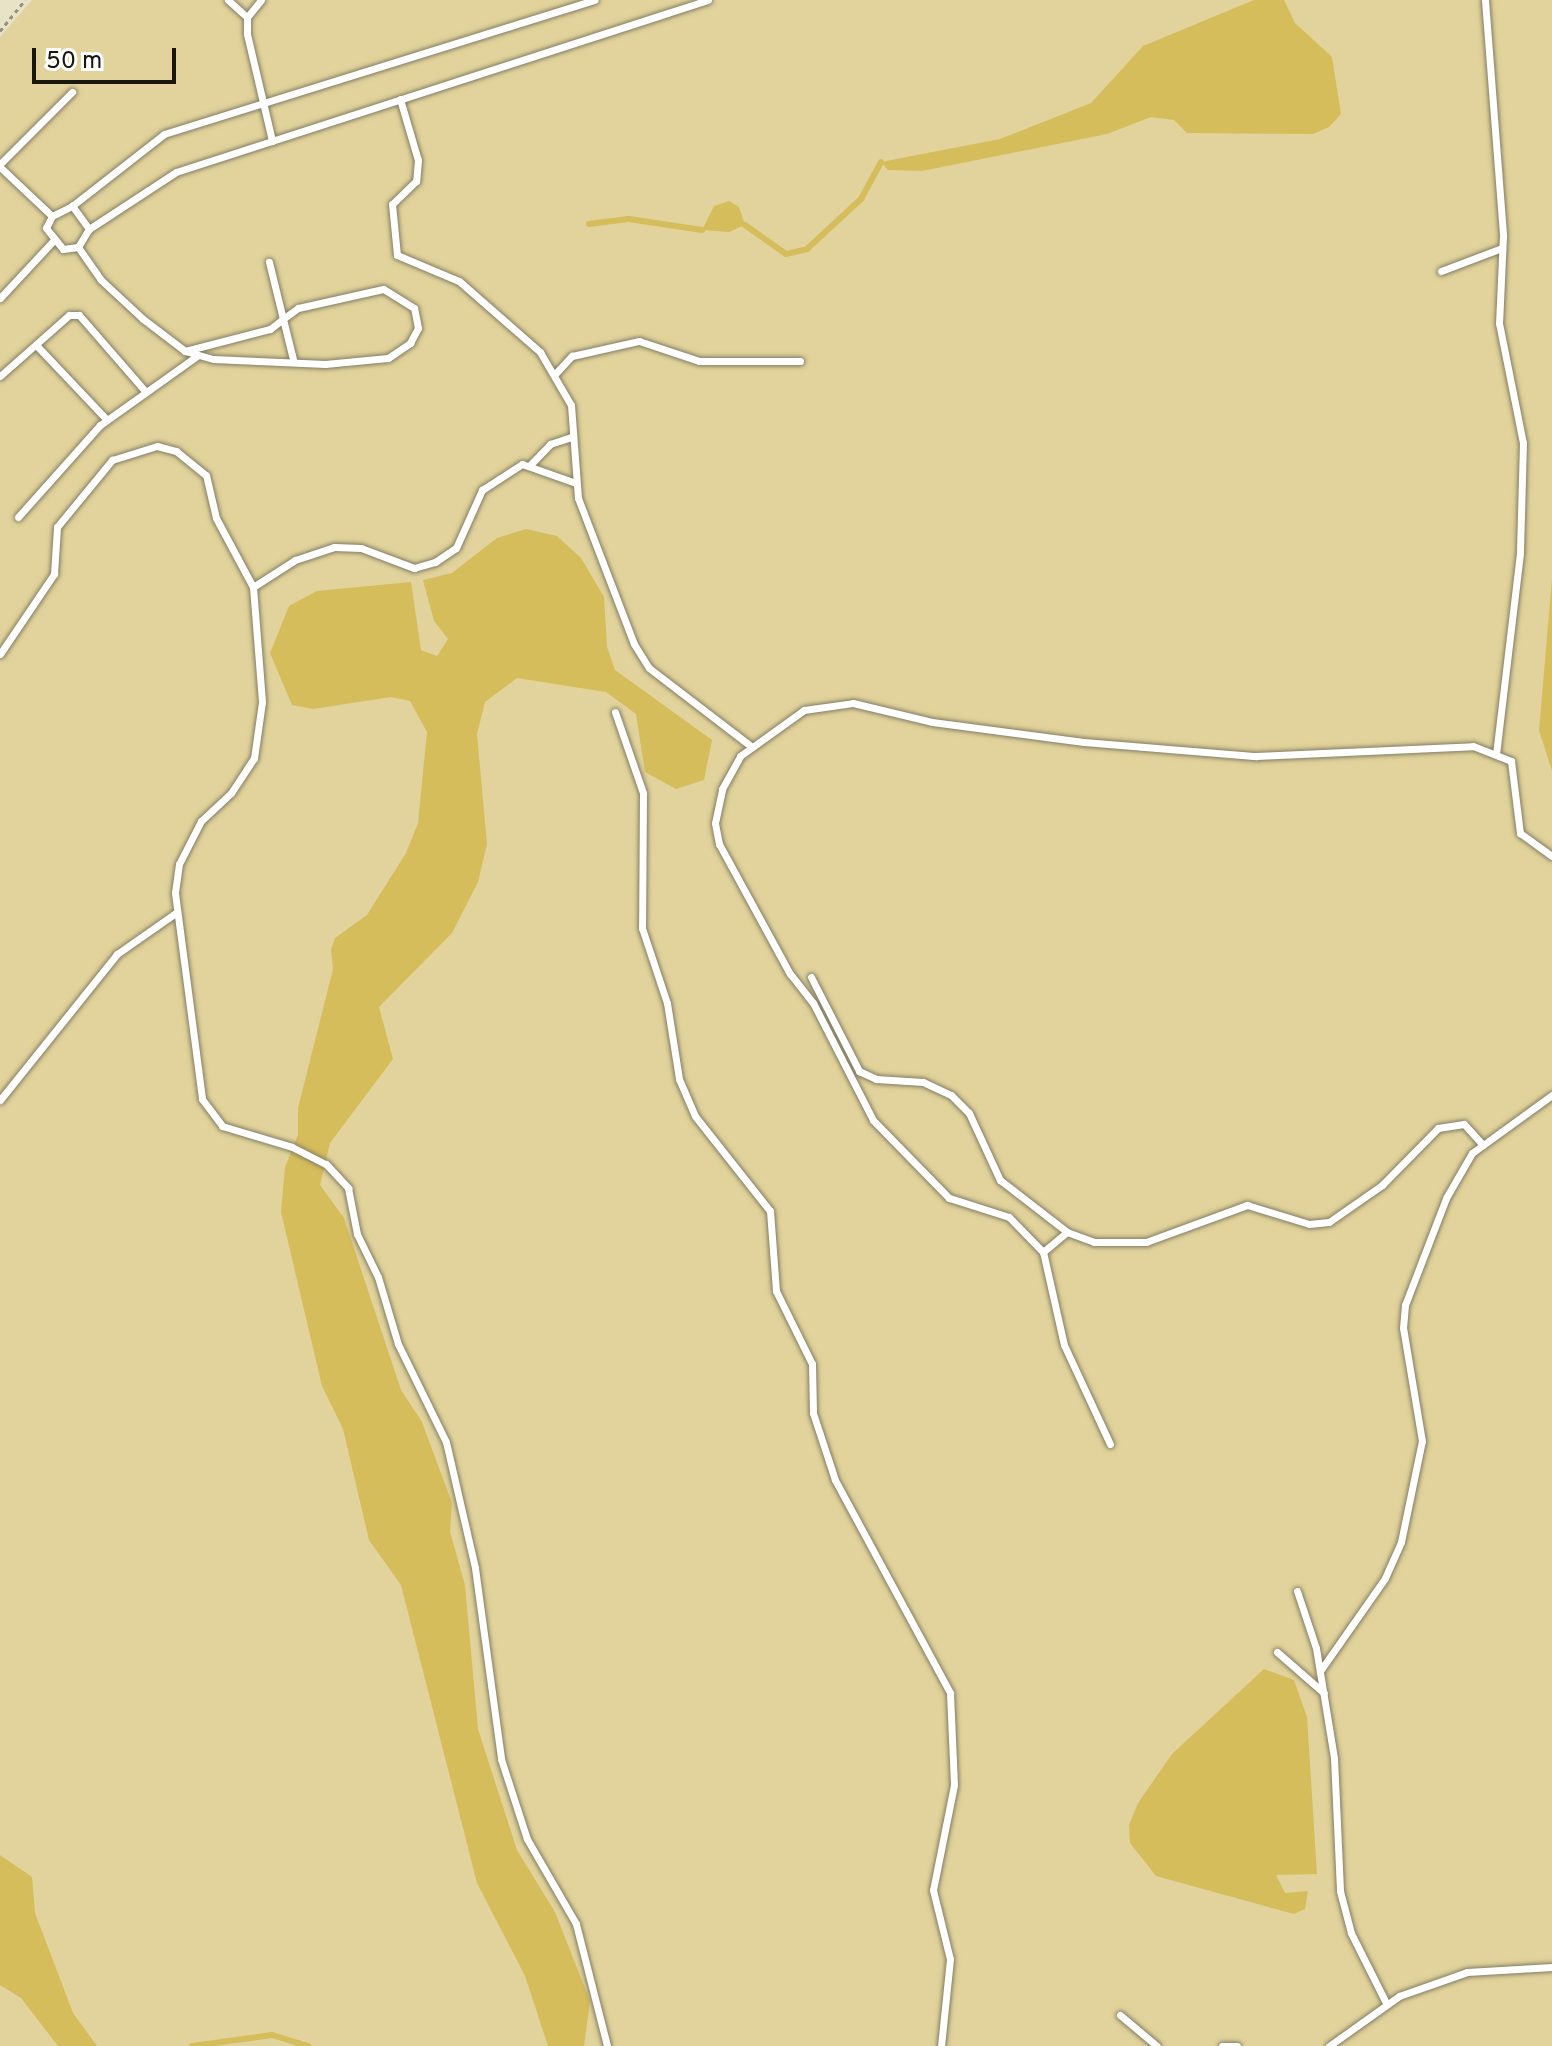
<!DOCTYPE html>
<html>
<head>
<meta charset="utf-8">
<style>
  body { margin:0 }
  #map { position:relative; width:1552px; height:2046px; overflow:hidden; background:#e8e2c7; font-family:Overpass,sans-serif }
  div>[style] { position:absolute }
  .green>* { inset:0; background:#e1d39b }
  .water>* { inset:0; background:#d5bd5c }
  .stream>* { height:6px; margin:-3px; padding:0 3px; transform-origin:3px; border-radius:3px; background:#d5bd5c }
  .path>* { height:3px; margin-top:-1.5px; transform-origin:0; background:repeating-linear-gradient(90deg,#95917c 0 4px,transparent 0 8px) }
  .roads { filter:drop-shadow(0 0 2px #837d64) drop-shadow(0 0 2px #837d64) }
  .lane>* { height:7px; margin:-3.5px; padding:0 3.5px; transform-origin:3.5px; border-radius:3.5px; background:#fff }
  span { translate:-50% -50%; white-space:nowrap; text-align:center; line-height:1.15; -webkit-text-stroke:6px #fff; paint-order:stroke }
  .scale { position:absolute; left:32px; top:48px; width:144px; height:36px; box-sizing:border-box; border:4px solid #19170d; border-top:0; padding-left:10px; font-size:24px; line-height:28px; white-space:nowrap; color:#19170d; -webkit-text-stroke:6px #fff; paint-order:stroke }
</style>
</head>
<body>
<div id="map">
  <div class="green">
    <i style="clip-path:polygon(32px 0,1552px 0,1552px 2046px,0 2046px,0 37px)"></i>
  </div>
  <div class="water">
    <i style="clip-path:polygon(1254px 0,1284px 0,1295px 23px,1332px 57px,1341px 114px,1329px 127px,1313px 134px,1187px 133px,1174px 120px,1151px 117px,1107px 134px,922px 171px,888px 170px,881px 162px,1000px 139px,1091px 103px,1143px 46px)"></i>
    <i style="clip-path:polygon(729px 201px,739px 207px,745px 225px,729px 232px,702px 230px,714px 206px)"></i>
    <i style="clip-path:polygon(526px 529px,557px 536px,581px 558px,604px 597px,607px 647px,615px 670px,712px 740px,704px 780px,676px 789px,645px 772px,636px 714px,606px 692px,517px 678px,485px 702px,477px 734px,487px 844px,478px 882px,452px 933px,379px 1007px,393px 1059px,330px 1143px,320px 1185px,344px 1218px,401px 1390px,422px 1422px,452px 1503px,450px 1532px,465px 1585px,478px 1729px,517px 1850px,555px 1912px,590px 2001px,584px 2046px,548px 2046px,525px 1976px,477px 1883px,401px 1585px,369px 1540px,343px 1429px,322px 1386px,281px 1212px,285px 1167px,298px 1135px,298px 1108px,333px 969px,331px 950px,335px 938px,367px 915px,406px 853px,418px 823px,427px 732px,410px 701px,391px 697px,313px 709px,292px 705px,270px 653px,289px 606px,317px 591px,411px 582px,421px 650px,437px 656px,448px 639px,434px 621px,423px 580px,452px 573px,497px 538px)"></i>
    <i style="clip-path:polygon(1552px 579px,1552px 771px,1539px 730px)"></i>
    <i style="clip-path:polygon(1264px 1669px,1294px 1680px,1307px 1717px,1317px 1874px,1276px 1875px,1285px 1893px,1308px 1891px,1305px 1909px,1294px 1914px,1156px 1876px,1130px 1843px,1129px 1825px,1138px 1803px,1172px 1754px)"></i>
    <i style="clip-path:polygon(0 1855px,32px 1877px,35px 1913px,73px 2013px,97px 2046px,58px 2046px,21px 1998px,0 1985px)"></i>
  </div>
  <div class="stream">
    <i style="left:589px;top:224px;width:40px;rotate:-7.1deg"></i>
    <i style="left:629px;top:219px;width:74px;rotate:8.6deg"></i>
    <i style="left:745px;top:225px;width:50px;rotate:35.3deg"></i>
    <i style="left:786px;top:254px;width:22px;rotate:-13deg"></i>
    <i style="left:807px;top:249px;width:74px;rotate:-42.8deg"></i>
    <i style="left:861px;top:199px;width:42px;rotate:-61.6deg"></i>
    <i style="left:192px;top:2046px;width:81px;rotate:-7.8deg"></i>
    <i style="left:272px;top:2035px;width:38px;rotate:17deg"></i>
  </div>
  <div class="path">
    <i style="left:0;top:31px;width:40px;rotate:-51deg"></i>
  </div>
  <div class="roads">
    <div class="lane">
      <i style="left:228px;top:0;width:25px;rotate:42deg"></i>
      <i style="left:261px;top:0;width:22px;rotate:129deg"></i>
      <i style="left:247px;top:17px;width:17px;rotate:90deg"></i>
      <i style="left:247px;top:34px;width:110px;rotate:76.8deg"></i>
      <i style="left:1485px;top:0;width:237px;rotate:85.6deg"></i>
      <i style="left:1503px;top:236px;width:87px;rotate:92.6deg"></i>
      <i style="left:1499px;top:323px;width:122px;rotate:78.7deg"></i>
      <i style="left:1523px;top:443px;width:110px;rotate:91.6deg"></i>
      <i style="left:1520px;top:553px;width:201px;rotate:96.8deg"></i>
      <i style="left:400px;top:99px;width:64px;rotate:73.6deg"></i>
      <i style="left:418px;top:160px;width:21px;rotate:95deg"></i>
      <i style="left:416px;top:181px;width:33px;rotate:136deg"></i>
      <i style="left:392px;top:204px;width:51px;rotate:84.4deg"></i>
      <i style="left:397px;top:255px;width:67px;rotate:22.8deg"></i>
      <i style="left:459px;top:281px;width:108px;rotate:41.2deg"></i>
      <i style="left:540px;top:352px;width:61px;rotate:59.7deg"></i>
      <i style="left:571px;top:405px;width:93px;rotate:85.7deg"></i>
      <i style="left:578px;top:498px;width:156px;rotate:69deg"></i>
      <i style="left:634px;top:644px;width:28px;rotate:58deg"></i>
      <i style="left:649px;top:668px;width:130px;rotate:37.5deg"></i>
      <i style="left:0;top:164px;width:102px;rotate:-45deg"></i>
      <i style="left:0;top:167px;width:71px;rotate:43.3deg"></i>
      <i style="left:72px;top:206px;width:117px;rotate:-38deg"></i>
      <i style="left:164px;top:134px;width:451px;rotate:-17.3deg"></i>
      <i style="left:89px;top:229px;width:29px;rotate:-126deg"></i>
      <i style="left:72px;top:206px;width:22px;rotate:153deg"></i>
      <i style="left:52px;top:216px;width:13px;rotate:117deg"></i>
      <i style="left:46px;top:228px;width:27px;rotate:51deg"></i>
      <i style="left:63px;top:249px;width:15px;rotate:-8deg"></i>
      <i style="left:78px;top:247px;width:21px;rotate:-59deg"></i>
      <i style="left:89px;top:229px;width:104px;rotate:-33.2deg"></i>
      <i style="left:176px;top:172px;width:559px;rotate:-17.92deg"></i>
      <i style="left:78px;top:247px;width:40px;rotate:55.1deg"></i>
      <i style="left:101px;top:280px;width:57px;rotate:42.9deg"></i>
      <i style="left:143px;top:319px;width:53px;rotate:37.3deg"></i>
      <i style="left:185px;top:351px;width:29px;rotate:16deg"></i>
      <i style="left:213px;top:359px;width:112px;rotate:2.6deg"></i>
      <i style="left:325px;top:364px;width:63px;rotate:-5.4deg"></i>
      <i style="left:388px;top:358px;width:27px;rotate:-34deg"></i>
      <i style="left:410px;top:343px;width:17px;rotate:-62deg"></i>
      <i style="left:418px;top:328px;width:20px;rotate:-101deg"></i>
      <i style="left:414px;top:308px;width:36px;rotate:-148deg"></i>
      <i style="left:383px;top:289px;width:87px;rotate:167.4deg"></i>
      <i style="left:298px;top:308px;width:19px;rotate:144deg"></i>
      <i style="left:283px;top:319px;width:41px;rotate:76deg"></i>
      <i style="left:1441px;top:271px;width:65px;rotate:-20.7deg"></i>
      <i style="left:0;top:298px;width:78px;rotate:-47.1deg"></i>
      <i style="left:38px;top:347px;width:100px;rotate:46.6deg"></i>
      <i style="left:185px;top:351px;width:88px;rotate:-14.5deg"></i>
      <i style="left:270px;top:329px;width:16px;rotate:-38deg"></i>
      <i style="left:283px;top:319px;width:59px;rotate:-103.8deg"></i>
      <i style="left:555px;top:374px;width:25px;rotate:-47deg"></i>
      <i style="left:572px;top:356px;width:69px;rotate:-12.6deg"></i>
      <i style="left:639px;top:341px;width:63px;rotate:18.4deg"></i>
      <i style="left:699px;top:361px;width:101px"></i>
      <i style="left:0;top:376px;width:92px;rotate:-41.5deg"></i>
      <i style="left:69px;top:315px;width:10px"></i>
      <i style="left:79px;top:315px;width:102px;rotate:49deg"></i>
      <i style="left:531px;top:464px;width:28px;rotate:-46deg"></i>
      <i style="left:550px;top:444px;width:22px;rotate:-18deg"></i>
      <i style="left:18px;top:517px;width:123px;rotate:-48.3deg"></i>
      <i style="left:100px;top:425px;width:120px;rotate:-35.5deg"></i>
      <i style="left:253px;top:587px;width:50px;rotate:-32.7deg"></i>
      <i style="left:295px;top:560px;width:41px;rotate:-18.4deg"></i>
      <i style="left:334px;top:547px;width:27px;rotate:2deg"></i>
      <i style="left:361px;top:548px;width:57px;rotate:20.7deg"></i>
      <i style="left:414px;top:568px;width:22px;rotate:-16deg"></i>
      <i style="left:435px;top:562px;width:25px;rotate:-34deg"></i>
      <i style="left:456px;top:548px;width:64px;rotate:-65.9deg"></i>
      <i style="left:482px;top:490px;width:48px;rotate:-33deg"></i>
      <i style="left:522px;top:464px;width:57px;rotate:19.4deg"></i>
      <i style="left:0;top:654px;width:97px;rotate:-56deg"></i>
      <i style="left:54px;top:574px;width:47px;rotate:-86.3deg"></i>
      <i style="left:57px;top:527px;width:87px;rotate:-50.6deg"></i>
      <i style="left:112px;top:460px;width:47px;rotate:-17.3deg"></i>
      <i style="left:157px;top:446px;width:20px;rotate:15deg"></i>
      <i style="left:176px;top:451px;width:38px;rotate:39deg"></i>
      <i style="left:206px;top:475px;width:44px;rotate:76.9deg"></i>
      <i style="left:216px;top:518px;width:78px;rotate:61.8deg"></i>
      <i style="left:253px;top:587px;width:115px;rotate:85.5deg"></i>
      <i style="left:262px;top:702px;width:57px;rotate:98.1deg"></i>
      <i style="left:254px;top:758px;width:42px;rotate:123.3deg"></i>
      <i style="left:231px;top:793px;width:41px;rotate:137deg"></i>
      <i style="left:201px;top:821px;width:48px;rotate:117.1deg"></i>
      <i style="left:179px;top:864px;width:29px;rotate:98deg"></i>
      <i style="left:175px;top:893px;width:208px;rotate:82.5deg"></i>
      <i style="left:202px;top:1099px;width:34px;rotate:53deg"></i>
      <i style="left:222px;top:1126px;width:73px;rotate:16.7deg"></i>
      <i style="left:292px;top:1147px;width:38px;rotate:27deg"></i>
      <i style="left:326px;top:1164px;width:33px;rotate:47deg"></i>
      <i style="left:348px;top:1188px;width:47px;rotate:78.9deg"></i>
      <i style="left:357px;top:1234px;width:48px;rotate:64deg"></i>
      <i style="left:378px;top:1277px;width:70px;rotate:73.4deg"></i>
      <i style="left:398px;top:1344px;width:109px;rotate:63.9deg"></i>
      <i style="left:446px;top:1442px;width:129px;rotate:77deg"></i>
      <i style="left:475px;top:1568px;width:193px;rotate:82.2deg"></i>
      <i style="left:501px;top:1759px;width:84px;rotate:72deg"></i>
      <i style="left:527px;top:1839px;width:98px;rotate:60deg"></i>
      <i style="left:576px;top:1924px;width:126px;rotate:75.7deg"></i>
      <i style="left:615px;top:712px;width:86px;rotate:70.9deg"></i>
      <i style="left:643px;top:793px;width:135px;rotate:90.4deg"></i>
      <i style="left:642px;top:928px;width:79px;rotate:71.6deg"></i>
      <i style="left:667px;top:1003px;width:77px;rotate:81deg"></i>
      <i style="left:679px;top:1079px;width:40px;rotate:66.6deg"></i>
      <i style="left:695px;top:1116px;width:121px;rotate:51.7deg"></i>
      <i style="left:770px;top:1211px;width:80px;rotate:85.7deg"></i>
      <i style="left:776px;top:1291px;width:81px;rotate:63.7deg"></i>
      <i style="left:812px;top:1364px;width:49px;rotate:88.8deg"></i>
      <i style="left:813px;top:1413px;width:71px;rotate:71.8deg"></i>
      <i style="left:835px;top:1480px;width:242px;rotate:61.6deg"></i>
      <i style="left:950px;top:1693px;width:92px;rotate:87.5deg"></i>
      <i style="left:954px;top:1785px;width:107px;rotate:101.3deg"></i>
      <i style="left:933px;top:1890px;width:71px;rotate:76.2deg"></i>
      <i style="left:950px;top:1959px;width:87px;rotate:95.9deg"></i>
      <i style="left:811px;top:977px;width:106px;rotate:62.9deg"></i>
      <i style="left:859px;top:1071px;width:19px;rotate:25deg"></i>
      <i style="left:876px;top:1079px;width:47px;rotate:3.7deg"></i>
      <i style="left:923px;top:1082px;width:31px;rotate:25deg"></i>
      <i style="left:951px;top:1095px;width:25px;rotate:45deg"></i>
      <i style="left:969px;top:1113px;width:74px;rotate:65.2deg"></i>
      <i style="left:1000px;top:1180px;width:85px;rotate:37.8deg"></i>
      <i style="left:1067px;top:1232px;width:29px;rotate:20deg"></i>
      <i style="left:1094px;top:1242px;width:52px"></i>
      <i style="left:1146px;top:1242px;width:108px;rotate:-20.1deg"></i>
      <i style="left:1247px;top:1205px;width:65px;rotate:17deg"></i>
      <i style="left:1309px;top:1224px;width:20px;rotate:-6deg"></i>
      <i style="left:1329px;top:1222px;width:65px;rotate:-34.9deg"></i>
      <i style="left:1382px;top:1185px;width:80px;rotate:-45.5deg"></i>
      <i style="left:1438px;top:1128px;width:26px;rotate:-9deg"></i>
      <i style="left:1464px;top:1124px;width:28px;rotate:48deg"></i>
      <i style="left:0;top:1100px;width:187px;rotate:-51.3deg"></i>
      <i style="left:117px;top:954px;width:73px;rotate:-35deg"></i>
      <i style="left:1043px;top:1252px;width:31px;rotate:-40deg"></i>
      <i style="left:1110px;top:1444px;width:109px;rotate:-114.9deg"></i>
      <i style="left:1064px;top:1345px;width:95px;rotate:-102.7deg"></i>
      <i style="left:1043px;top:1252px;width:49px;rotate:-134.2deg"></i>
      <i style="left:1009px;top:1217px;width:63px;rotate:-162.4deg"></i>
      <i style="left:949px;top:1198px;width:109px;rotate:-134.3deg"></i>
      <i style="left:873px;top:1120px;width:131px;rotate:-117.1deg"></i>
      <i style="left:813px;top:1003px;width:37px;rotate:-128deg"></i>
      <i style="left:790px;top:974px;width:148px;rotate:-118.6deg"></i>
      <i style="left:719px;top:844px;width:21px;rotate:-101deg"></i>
      <i style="left:715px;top:823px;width:35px;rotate:-78deg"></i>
      <i style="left:722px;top:789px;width:38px;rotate:-61deg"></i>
      <i style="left:740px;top:756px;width:79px;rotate:-35.7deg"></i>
      <i style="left:804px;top:710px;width:49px;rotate:-8.1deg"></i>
      <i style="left:853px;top:703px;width:81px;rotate:13.5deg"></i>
      <i style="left:932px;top:722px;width:153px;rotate:7.5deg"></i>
      <i style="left:1084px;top:742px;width:173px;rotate:4.7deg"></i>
      <i style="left:1256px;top:756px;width:217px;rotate:-2.6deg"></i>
      <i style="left:1473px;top:746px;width:41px;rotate:21.5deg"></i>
      <i style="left:1511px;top:761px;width:73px;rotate:82.9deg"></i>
      <i style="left:1520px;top:833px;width:39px;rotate:36deg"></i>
      <i style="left:1297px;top:1591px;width:60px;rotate:71.6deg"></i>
      <i style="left:1316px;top:1648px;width:111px;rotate:80.7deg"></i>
      <i style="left:1334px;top:1758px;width:133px;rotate:87.4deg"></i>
      <i style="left:1340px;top:1891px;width:43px;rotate:75.3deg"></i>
      <i style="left:1351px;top:1933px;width:80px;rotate:63.4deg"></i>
      <i style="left:1277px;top:1652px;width:62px;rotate:41.1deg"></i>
      <i style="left:1320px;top:1671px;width:113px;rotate:-55deg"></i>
      <i style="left:1385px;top:1578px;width:39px;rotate:-66deg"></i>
      <i style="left:1401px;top:1542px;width:103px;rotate:-78.3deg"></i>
      <i style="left:1422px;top:1441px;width:115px;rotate:-99.5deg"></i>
      <i style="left:1403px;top:1328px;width:23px;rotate:-85deg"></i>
      <i style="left:1405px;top:1305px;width:115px;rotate:-69deg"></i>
      <i style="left:1446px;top:1198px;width:52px;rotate:-60deg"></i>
      <i style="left:1472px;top:1153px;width:99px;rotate:-35.9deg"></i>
      <i style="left:1120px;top:2015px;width:48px;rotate:40deg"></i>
      <i style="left:1222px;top:2046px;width:15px"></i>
      <i style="left:1329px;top:2046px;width:86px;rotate:-35.5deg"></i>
      <i style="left:1399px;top:1996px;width:72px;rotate:-19.4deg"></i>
      <i style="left:1467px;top:1972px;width:85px;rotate:-3.4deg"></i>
    </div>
  </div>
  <div class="scale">50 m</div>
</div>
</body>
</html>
